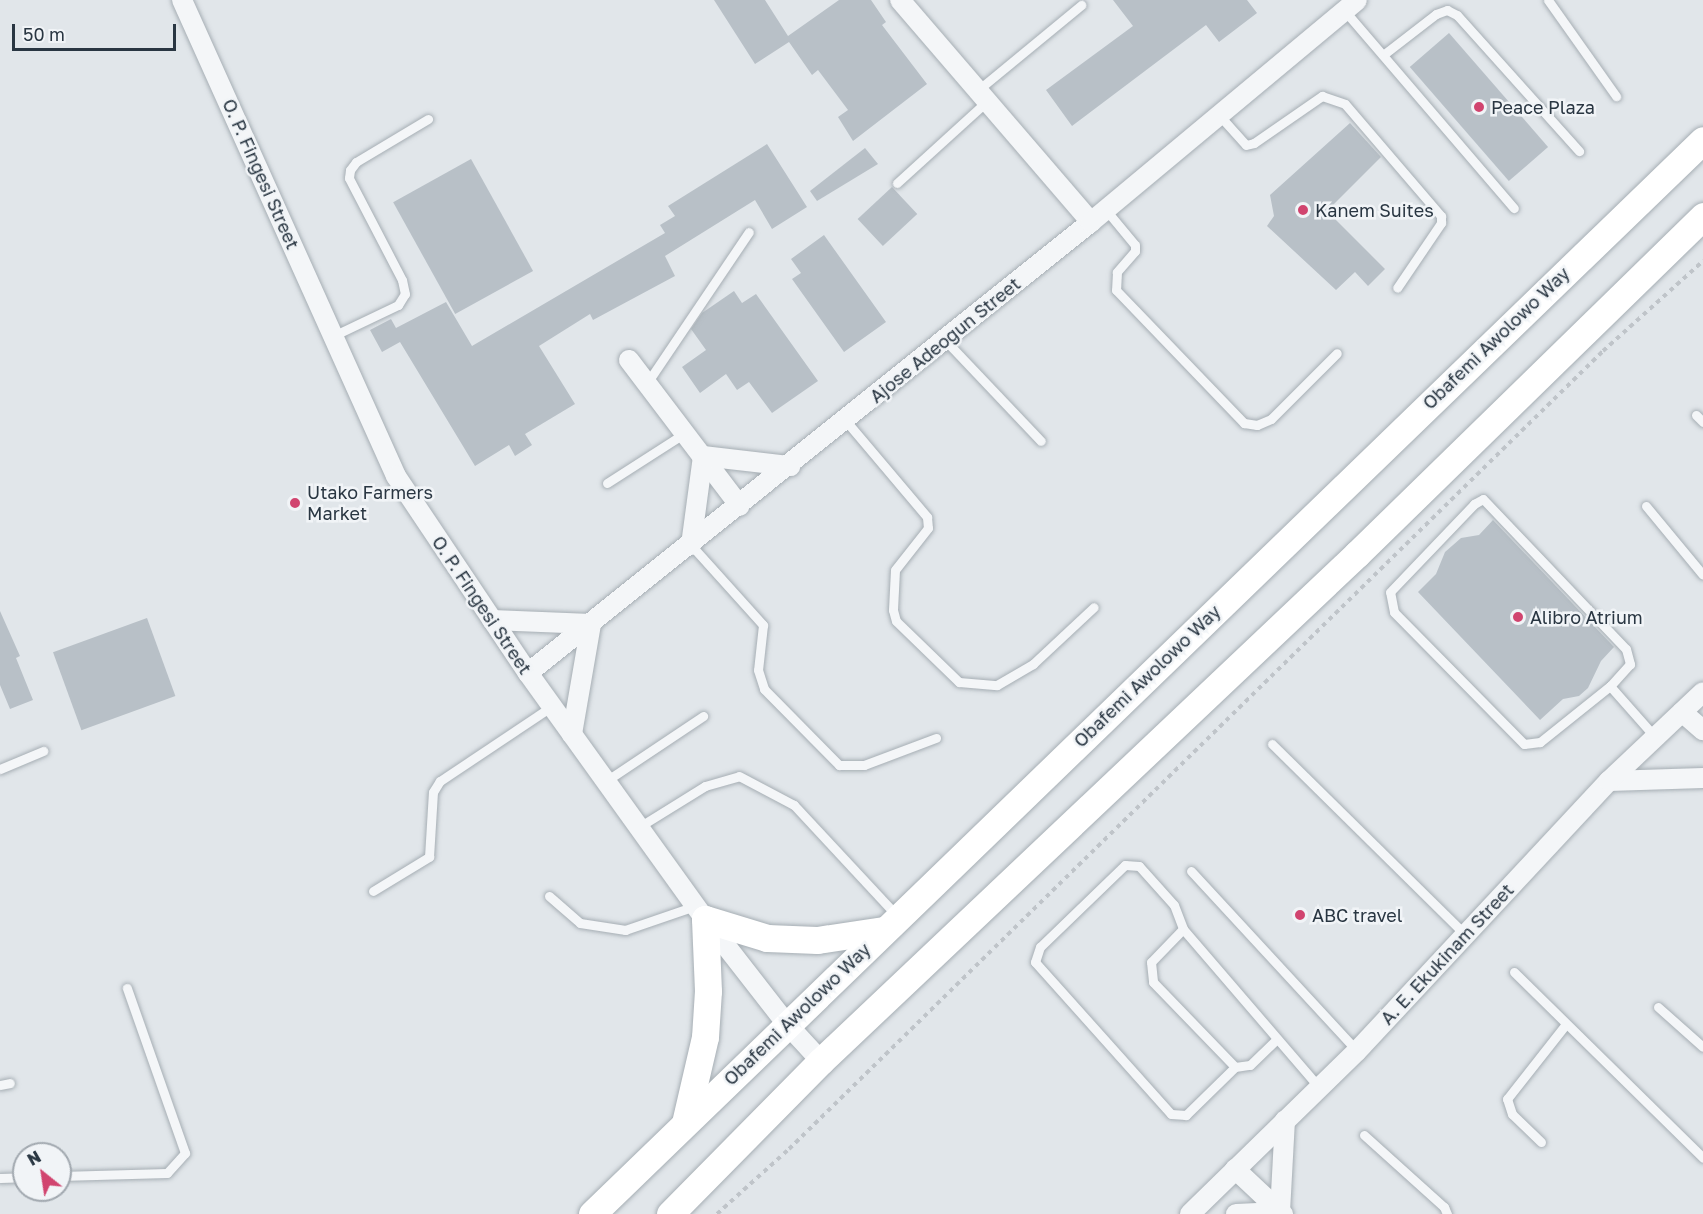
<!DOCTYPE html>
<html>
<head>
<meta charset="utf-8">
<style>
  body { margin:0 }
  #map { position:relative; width:1703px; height:1214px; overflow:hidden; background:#e1e6ea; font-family:"Golos Text",sans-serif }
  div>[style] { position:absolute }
  .building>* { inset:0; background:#b8c0c7; transform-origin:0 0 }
  .path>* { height:4px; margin-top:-2px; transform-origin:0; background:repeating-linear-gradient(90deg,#bfc4c9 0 4.5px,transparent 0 9px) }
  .roads { filter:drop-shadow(0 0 2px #a6aeb4) drop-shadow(0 0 2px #a6aeb4) }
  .lane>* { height:9px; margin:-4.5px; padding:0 4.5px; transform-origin:4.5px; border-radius:4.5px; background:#f4f6f8 }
  .street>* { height:20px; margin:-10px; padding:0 10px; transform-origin:10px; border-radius:10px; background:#f4f6f8 }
  .secondary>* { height:27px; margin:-13.5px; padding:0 13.5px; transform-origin:13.5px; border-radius:13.5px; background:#fff }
  .dots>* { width:16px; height:16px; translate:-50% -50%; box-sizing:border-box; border:3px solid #f1f4f7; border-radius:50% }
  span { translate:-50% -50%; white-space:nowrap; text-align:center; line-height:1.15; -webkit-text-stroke:5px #f1f4f7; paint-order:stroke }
  .poi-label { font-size:18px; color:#293642 }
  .left { translate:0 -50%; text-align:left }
  .street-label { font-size:18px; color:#293642 }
  .north { position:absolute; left:12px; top:1142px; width:60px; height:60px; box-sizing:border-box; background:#f1f4f7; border:2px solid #a1a8af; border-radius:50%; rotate:330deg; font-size:16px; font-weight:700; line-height:24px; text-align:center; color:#293642 }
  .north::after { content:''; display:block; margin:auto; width:21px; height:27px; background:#d1446f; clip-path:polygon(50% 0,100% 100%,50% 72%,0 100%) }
  .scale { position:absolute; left:12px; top:24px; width:164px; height:27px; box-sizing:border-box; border:3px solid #293642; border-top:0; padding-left:8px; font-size:18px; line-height:21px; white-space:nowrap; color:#293642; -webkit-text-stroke:4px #f1f4f7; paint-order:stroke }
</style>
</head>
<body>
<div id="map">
  <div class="building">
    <i style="clip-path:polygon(714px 0,765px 0,788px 36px,839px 0,871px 0,886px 22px,882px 25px,927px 84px,853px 141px,838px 117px,848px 110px,818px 70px,812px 75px,789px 42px,755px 64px)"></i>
    <i style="clip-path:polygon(1113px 0,1247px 0,1257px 13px,1219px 42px,1206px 25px,1072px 126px,1046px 90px,1133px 26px)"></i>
    <i style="left:1449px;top:33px;width:151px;height:52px;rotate:49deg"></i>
    <i style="clip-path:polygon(1350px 123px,1381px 157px,1327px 211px,1385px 269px,1368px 286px,1355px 272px,1336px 290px,1267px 226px,1274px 216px,1270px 195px)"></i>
    <i style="clip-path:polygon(767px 144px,807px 207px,772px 229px,755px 200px,665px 256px,675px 276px,593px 320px,590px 314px,539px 346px,575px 404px,525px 434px,532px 445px,515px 456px,509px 445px,475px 466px,400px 342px,382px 352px,370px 330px,391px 319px,396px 328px,446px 302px,472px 346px,665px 233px,660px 225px,675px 216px,668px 206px)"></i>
    <i style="clip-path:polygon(865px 148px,878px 164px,817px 201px,810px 191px)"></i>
    <i style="left:471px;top:159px;width:128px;height:89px;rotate:61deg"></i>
    <i style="left:892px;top:187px;width:37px;height:47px;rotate:47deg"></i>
    <i style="clip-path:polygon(824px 235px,886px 322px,844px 352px,792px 279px,801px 273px,791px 259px)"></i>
    <i style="clip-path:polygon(734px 291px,742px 303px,756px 294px,818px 381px,772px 413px,749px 382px,737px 390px,726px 374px,700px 393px,682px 367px,706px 350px,691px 329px,702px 313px)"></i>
    <i style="clip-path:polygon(1493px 520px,1614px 647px,1601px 661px,1588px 688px,1579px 696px,1563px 699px,1540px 720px,1418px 592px,1436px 574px,1445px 552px,1461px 538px,1479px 535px)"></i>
    <i style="clip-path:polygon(0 611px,20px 656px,16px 658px,33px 700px,10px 709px,0 685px)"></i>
    <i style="left:147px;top:618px;width:83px;height:100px;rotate:70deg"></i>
  </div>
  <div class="path">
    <i style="left:717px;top:1214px;width:97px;rotate:-42.1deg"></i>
    <i style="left:789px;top:1149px;width:1140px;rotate:-44.43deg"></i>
    <i style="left:1603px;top:351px;width:135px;rotate:-42deg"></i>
  </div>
  <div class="roads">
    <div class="lane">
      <i style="left:1548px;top:0;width:118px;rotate:54.7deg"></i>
      <i style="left:1344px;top:10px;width:261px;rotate:49.4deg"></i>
      <i style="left:1383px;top:55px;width:67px;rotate:-37.7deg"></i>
      <i style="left:1436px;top:14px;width:12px;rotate:-20deg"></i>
      <i style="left:1447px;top:10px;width:11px;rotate:27deg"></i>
      <i style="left:1457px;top:15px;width:183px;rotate:48.1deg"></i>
      <i style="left:978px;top:90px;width:134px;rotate:-39.5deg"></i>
      <i style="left:1219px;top:115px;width:40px;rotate:48deg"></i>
      <i style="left:1246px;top:145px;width:8px;rotate:-14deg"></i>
      <i style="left:1254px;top:143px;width:83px;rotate:-34.7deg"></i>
      <i style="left:1322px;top:96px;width:24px;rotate:19deg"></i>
      <i style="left:1345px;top:104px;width:148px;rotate:49.4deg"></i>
      <i style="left:1441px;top:216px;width:7px;rotate:90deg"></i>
      <i style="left:1441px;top:223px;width:78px;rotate:124.1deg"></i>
      <i style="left:897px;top:183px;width:122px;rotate:-42.3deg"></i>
      <i style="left:1106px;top:210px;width:45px;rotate:50.4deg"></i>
      <i style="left:1135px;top:245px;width:6px;rotate:90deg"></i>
      <i style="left:1135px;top:251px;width:28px;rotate:131deg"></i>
      <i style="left:1117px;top:272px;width:18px;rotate:93deg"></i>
      <i style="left:1116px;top:290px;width:185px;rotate:46.1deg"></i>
      <i style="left:1244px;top:423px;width:13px;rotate:9deg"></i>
      <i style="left:1257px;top:425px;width:15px;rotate:-23deg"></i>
      <i style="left:1271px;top:419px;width:93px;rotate:-45deg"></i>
      <i style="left:333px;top:336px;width:72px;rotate:-25.5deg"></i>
      <i style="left:398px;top:305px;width:13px;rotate:-58deg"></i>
      <i style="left:405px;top:294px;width:14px;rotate:-102deg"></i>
      <i style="left:402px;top:280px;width:115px;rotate:-117.5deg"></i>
      <i style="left:349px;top:178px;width:8px;rotate:-83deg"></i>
      <i style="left:350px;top:170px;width:10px;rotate:-53deg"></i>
      <i style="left:356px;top:162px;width:84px;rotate:-30.8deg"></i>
      <i style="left:945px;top:340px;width:139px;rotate:46.5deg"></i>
      <i style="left:647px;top:383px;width:182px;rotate:-56deg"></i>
      <i style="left:1696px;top:415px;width:10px;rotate:45deg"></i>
      <i style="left:846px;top:421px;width:126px;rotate:49.8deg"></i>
      <i style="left:927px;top:517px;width:11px;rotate:85deg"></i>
      <i style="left:928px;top:528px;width:53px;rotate:128.2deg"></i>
      <i style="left:895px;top:570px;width:40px;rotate:92.9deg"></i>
      <i style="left:893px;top:610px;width:11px;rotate:75deg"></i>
      <i style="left:896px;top:621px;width:88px;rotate:44.1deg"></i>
      <i style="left:959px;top:682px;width:38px;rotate:5deg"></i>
      <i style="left:997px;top:685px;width:42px;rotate:-30.3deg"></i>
      <i style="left:1033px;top:664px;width:83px;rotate:-43.1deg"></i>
      <i style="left:607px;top:483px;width:93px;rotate:-32.7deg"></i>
      <i style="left:1646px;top:506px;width:89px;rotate:50.4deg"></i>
      <i style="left:691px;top:545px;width:108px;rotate:48deg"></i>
      <i style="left:763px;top:625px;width:45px;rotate:96.3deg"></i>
      <i style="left:758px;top:670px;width:20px;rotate:72deg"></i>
      <i style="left:764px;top:689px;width:107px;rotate:45.4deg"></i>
      <i style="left:839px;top:765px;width:25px"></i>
      <i style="left:864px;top:765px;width:77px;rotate:-20.6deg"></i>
      <i style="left:1610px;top:686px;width:90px;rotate:141.3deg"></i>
      <i style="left:1540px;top:742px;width:16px;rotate:173deg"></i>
      <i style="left:1524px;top:744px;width:185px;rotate:-134.6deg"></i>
      <i style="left:1394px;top:612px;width:20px;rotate:-101deg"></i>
      <i style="left:1390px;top:592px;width:122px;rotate:-46.3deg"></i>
      <i style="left:1474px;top:504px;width:10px;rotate:-29deg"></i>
      <i style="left:1483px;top:499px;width:207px;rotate:46.4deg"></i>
      <i style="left:1626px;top:649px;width:16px;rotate:75deg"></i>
      <i style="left:1630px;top:664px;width:30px;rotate:132deg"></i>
      <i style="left:1610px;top:686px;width:69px;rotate:48.5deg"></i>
      <i style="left:1272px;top:744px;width:271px;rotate:44.6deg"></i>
      <i style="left:0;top:769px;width:47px;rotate:-22.7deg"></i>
      <i style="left:606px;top:781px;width:117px;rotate:-33.8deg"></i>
      <i style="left:639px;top:827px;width:78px;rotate:-31.8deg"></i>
      <i style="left:705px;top:786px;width:35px;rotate:-16deg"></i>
      <i style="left:739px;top:776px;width:62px;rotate:27.8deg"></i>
      <i style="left:794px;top:805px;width:151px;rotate:47.1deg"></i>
      <i style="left:1191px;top:871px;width:245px;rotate:47.3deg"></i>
      <i style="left:373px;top:891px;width:66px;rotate:-31.3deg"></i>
      <i style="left:429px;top:857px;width:65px;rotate:-86.5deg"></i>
      <i style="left:433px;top:792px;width:13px;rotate:-58deg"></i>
      <i style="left:440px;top:781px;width:135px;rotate:-33.8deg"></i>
      <i style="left:549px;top:896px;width:41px;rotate:41.1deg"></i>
      <i style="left:580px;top:923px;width:46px;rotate:8.8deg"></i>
      <i style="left:625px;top:930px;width:74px;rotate:-18.9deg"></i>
      <i style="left:1183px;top:929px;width:46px;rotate:134.1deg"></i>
      <i style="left:1151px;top:962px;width:20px;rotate:84deg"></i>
      <i style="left:1153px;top:982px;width:118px;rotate:46deg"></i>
      <i style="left:1235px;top:1067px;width:15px;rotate:-8deg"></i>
      <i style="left:1250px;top:1065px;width:37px;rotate:-44deg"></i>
      <i style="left:1514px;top:972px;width:265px;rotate:44.5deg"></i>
      <i style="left:1658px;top:1007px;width:60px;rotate:41.6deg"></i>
      <i style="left:1235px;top:1067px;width:69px;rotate:135.6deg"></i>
      <i style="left:1186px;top:1115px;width:15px;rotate:-176deg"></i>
      <i style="left:1171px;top:1114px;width:204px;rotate:-131.8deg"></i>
      <i style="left:1035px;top:962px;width:16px;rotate:-72deg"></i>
      <i style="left:1040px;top:947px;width:118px;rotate:-44deg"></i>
      <i style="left:1125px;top:865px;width:14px;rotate:4deg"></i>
      <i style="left:1139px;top:866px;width:52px;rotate:48.1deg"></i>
      <i style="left:1174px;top:905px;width:26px;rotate:69deg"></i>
      <i style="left:1183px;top:929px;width:208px;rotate:49.3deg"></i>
      <i style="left:0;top:1085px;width:10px;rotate:-11deg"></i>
      <i style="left:1364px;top:1135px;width:108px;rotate:42deg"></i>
      <i style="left:1444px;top:1207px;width:8px;rotate:67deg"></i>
      <i style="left:1541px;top:1142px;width:40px;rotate:-136deg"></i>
      <i style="left:1512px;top:1114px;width:16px;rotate:-108deg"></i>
      <i style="left:1507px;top:1099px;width:95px;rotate:-51.8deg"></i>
      <i style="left:60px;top:1176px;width:107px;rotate:-1.6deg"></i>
      <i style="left:167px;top:1173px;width:27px;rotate:-48deg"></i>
      <i style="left:185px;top:1153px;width:175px;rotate:-109.4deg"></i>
      <i style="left:0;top:1178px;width:24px;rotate:-2deg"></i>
    </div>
    <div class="street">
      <i style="left:182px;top:0;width:522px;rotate:65.79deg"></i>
      <i style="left:396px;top:476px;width:237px;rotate:56.2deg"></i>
      <i style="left:528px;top:673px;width:303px;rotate:54.3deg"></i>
      <i style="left:705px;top:919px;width:132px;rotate:52.1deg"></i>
      <i style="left:786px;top:1023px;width:52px;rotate:47.4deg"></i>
      <i style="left:900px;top:0;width:293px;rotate:49.3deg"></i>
      <i style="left:629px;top:360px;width:183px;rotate:52.8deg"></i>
      <i style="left:691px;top:545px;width:90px;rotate:-82.3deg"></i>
      <i style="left:703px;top:456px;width:88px;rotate:6.6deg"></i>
      <i style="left:492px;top:620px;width:99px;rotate:2.3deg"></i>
      <i style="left:591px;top:624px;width:112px;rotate:99.8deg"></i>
      <i style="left:528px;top:673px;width:721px;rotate:-38.7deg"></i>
      <i style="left:1091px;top:222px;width:346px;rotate:-39.8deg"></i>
      <i style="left:1682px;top:712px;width:28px;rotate:41deg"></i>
      <i style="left:1609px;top:781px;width:94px;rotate:-1.8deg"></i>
      <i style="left:1235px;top:1169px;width:66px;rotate:43.2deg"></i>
      <i style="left:1190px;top:1214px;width:233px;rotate:-44.3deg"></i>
      <i style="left:1357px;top:1051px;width:369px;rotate:-47deg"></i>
      <i style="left:1609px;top:781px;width:129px;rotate:-43.4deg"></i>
      <i style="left:1236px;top:1214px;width:44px;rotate:-2.6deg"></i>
      <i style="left:1280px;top:1212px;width:92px;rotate:-86.9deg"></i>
    </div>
    <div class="secondary">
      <i style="left:685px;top:1123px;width:88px;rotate:-76.9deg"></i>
      <i style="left:705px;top:1037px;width:46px;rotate:-86.3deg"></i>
      <i style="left:708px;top:991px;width:72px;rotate:-92.4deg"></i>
      <i style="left:705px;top:919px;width:65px;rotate:17deg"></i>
      <i style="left:767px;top:938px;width:50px;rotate:2.3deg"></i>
      <i style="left:817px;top:940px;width:67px;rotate:-8.6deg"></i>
      <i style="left:592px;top:1214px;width:1545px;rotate:-44.03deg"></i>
      <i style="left:670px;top:1214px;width:215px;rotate:-45.4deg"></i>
      <i style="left:821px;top:1061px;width:738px;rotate:-43.41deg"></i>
      <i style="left:1357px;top:554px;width:484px;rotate:-44.3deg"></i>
    </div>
  </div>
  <div class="dots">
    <i style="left:1479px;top:107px;background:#d1446f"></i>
    <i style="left:1303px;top:210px;background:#d1446f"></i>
    <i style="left:295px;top:503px;background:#d1446f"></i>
    <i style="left:1518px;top:617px;background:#d1446f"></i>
    <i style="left:1300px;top:915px;background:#d1446f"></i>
  </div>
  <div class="poi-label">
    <span class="left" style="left:1491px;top:107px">Peace Plaza</span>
    <span class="left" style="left:1315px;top:210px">Kanem Suites</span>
    <span class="left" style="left:307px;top:503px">Utako Farmers<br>Market</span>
    <span class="left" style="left:1530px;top:617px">Alibro Atrium</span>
    <span class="left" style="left:1312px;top:915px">ABC travel</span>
  </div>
  <div class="street-label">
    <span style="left:261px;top:174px;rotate:66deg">O. P. Fingesi Street</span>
    <span style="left:1496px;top:338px;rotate:-44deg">Obafemi Awolowo Way</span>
    <span style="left:945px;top:340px;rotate:-39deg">Ajose Adeogun Street</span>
    <span style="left:482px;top:605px;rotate:56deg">O. P. Fingesi Street</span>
    <span style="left:1147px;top:676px;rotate:-44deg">Obafemi Awolowo Way</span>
    <span style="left:1447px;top:954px;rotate:-47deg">A. E. Ekukinam Street</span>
    <span style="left:797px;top:1014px;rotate:-44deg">Obafemi Awolowo Way</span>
  </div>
  <div class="north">N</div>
  <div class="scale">50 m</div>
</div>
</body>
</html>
